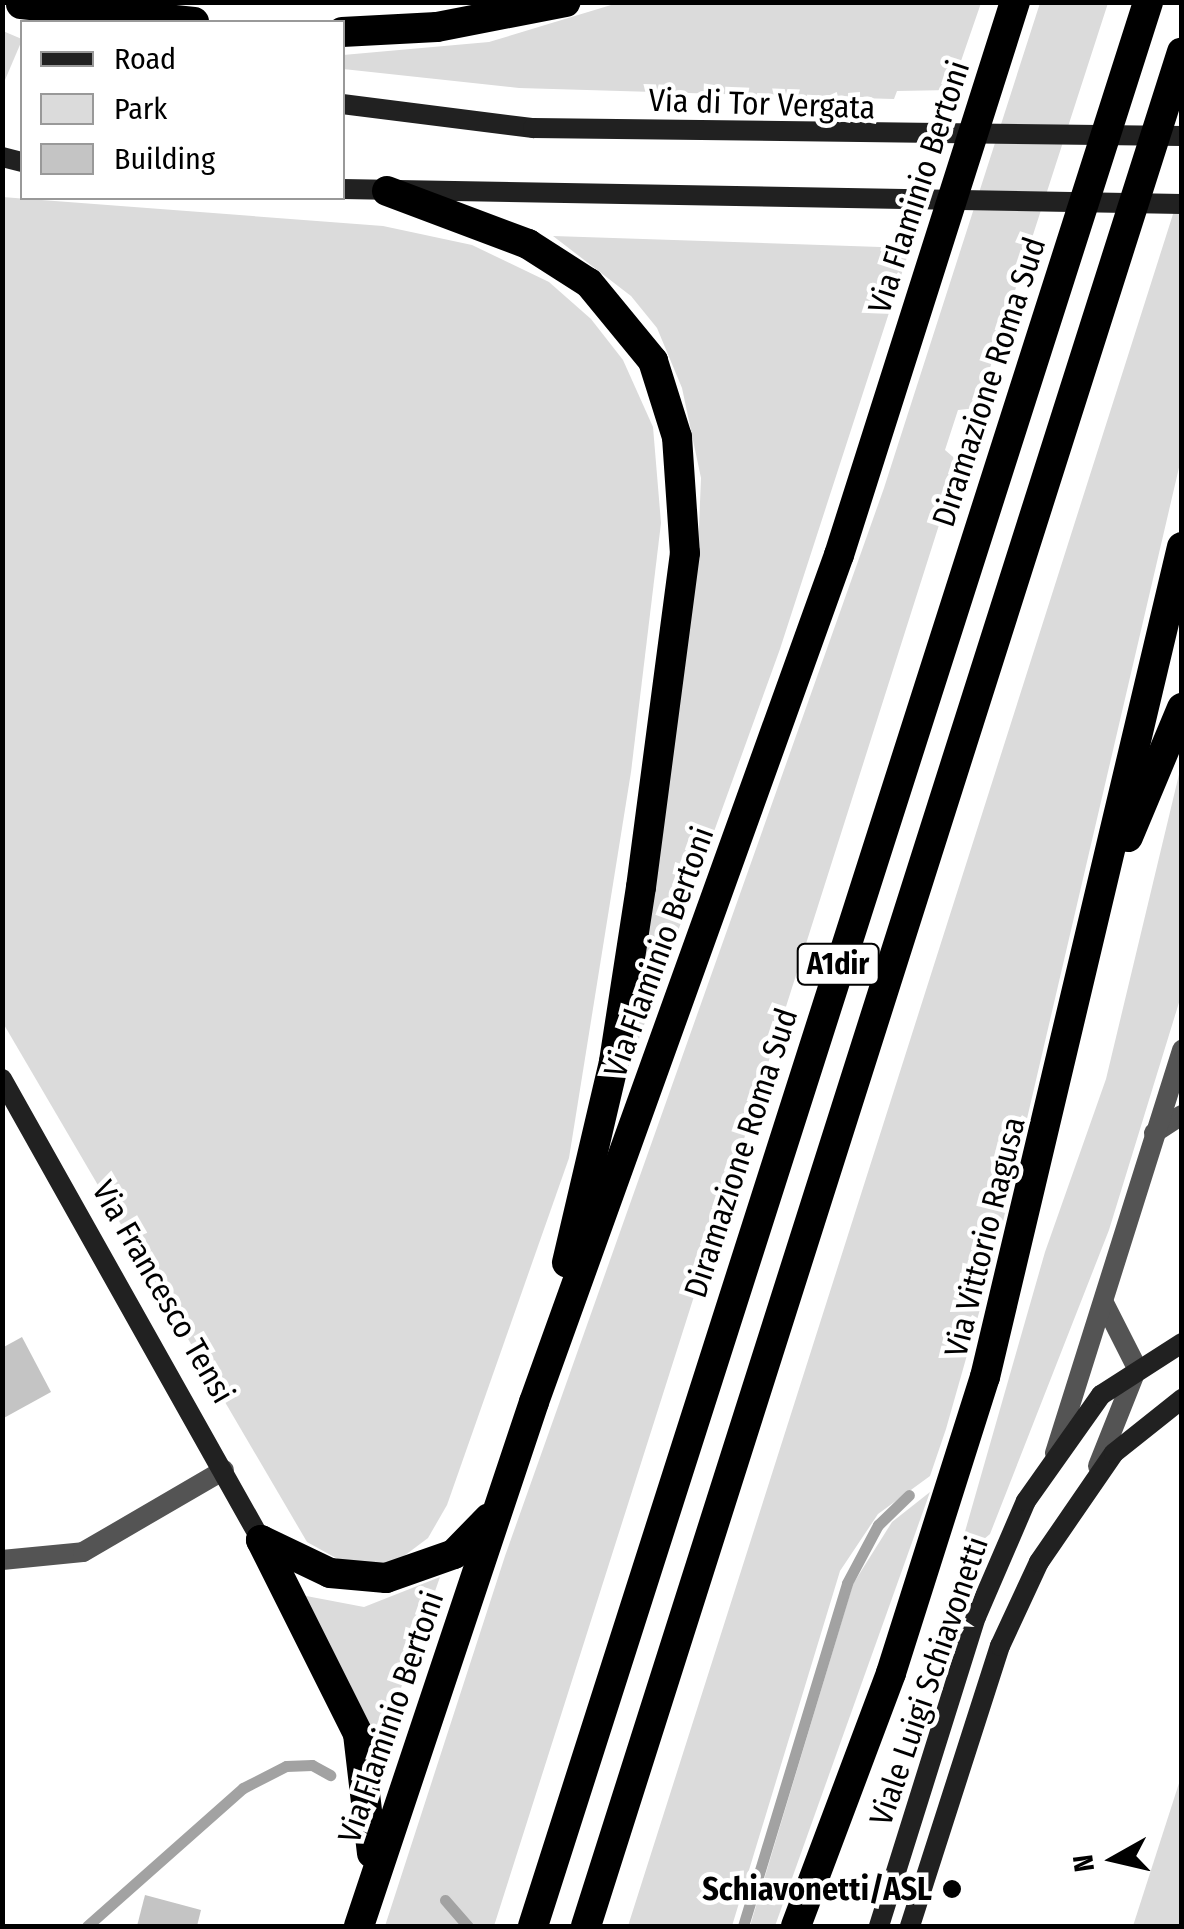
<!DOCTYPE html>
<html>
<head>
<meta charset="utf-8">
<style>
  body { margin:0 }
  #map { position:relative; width:1184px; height:1929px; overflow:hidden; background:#fff; font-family:"Fira Sans Condensed",sans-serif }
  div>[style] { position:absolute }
  .green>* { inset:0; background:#dbdbdb; transform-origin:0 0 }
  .stream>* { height:11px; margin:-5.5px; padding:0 5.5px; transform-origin:5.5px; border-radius:5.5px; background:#a2a2a2 }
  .building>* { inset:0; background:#c4c4c4 }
  .lane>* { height:20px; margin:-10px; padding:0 10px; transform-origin:10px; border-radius:10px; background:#545454 }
  .street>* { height:20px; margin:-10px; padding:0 10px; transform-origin:10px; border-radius:10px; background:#545454 }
  .secondary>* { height:20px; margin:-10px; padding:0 10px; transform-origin:10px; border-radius:10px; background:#212121 }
  .highway>* { height:30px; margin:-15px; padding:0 15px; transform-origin:15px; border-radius:15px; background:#000 }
  .dots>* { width:28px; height:28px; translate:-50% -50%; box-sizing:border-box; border:5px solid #fff; border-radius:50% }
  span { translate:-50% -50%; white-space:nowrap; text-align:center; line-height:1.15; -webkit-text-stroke:9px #fff; paint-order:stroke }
  .shield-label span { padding:2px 8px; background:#fff; border:2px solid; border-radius:8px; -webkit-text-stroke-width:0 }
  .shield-label { font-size:30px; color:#000; font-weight:700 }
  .street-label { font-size:32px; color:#000 }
  .poi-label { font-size:32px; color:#000; font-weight:700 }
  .right { translate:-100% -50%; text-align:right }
  .frame { position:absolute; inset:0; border:5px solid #000; pointer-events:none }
  .legend { position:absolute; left:20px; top:20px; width:325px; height:180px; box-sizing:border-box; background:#fff; border:2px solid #999; margin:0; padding:12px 18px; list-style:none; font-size:30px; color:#000 }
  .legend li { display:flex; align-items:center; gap:20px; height:50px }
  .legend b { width:50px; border:2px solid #999 }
  .north { position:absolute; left:1064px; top:1809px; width:100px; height:100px; -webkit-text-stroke:8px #fff; paint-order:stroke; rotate:262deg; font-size:28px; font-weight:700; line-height:40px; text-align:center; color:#000 }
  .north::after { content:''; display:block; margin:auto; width:35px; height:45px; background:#000; clip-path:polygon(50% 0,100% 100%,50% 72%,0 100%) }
</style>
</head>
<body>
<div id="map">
  <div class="green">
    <i style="clip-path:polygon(621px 2px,981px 2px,981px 3px,951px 90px,897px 91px,894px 99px,519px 88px,343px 69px,343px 55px,489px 42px)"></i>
    <i style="clip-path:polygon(1040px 3px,1108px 3px,977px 408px,958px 410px,945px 450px,959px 462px,494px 1926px,385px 1926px,505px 1556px,884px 488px)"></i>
    <i style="left:3px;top:31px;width:21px;height:90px;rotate:23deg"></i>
    <i style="clip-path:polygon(1181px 189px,1181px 459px,994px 1260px,946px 1429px,930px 1476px,878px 1514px,840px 1571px,732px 1926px,628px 1926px)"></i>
    <i style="clip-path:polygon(2px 197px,383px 226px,472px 245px,549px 282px,591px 319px,623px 360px,653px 427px,661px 523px,631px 772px,569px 1158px,447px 1505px,428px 1538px,396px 1562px,354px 1568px,307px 1542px,3px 1023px)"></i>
    <i style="clip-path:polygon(553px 236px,910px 248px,780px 649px,639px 1039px,630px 1024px,698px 551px,701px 478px,682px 388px,657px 328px,631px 296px)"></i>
    <i style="clip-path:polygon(1181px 766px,1181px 996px,1109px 1230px,990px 1534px,956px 1563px,1045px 1252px,1106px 1079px)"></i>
    <i style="clip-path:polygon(930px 1492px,775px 1926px,750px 1926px,853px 1584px,892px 1522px)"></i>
    <i style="clip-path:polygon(440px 1577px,376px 1759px,301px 1595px,364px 1607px)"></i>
    <i style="clip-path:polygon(1181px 1777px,1181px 1926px,1133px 1926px)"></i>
  </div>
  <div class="stream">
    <i style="left:445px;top:1900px;width:35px;rotate:49deg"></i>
    <i style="left:87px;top:1926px;width:208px;rotate:-41.5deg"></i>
    <i style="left:243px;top:1788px;width:48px;rotate:-27.1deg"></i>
    <i style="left:286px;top:1766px;width:26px;rotate:-2deg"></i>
    <i style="left:312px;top:1765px;width:21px;rotate:29deg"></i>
    <i style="left:743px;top:1926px;width:358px;rotate:-73.1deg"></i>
    <i style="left:847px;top:1583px;width:66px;rotate:-61.9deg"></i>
    <i style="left:878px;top:1525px;width:43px;rotate:-44.1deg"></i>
  </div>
  <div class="building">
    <i style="clip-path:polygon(22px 1337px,51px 1392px,2px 1419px,2px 1348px)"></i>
    <i style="clip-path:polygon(145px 1895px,201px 1910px,197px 1926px,137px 1926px)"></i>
  </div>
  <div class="lane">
    <i style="left:1154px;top:1133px;width:33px;rotate:-33deg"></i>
    <i style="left:1104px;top:1303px;width:73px;rotate:63.1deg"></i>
    <i style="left:1055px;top:1453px;width:423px;rotate:-72.5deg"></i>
  </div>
  <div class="street">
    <i style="left:1098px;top:1466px;width:105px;rotate:-68.3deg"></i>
    <i style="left:2px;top:1560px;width:81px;rotate:-5.6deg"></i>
    <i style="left:83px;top:1552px;width:163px;rotate:-30.2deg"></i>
  </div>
  <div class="secondary">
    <i style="left:342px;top:104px;width:193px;rotate:7.2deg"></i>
    <i style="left:533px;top:128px;width:649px;rotate:0.71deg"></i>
    <i style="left:2px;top:157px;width:21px;rotate:14deg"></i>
    <i style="left:342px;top:189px;width:840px;rotate:1.02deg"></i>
    <i style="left:2px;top:1079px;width:529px;rotate:60.67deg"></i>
    <i style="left:879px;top:1926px;width:324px;rotate:-72.6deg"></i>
    <i style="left:976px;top:1617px;width:126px;rotate:-66.7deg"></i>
    <i style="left:1026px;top:1501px;width:130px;rotate:-54.7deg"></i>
    <i style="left:1101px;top:1395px;width:96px;rotate:-32.7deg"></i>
    <i style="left:910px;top:1926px;width:294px;rotate:-72.2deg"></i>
    <i style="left:1000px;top:1646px;width:93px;rotate:-65.1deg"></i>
    <i style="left:1039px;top:1562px;width:132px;rotate:-55.5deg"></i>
    <i style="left:1114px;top:1453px;width:87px;rotate:-38.5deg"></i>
  </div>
  <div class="highway">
    <i style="left:21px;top:4px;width:174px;rotate:5.9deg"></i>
    <i style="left:342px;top:32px;width:95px;rotate:-3deg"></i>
    <i style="left:437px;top:27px;width:131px;rotate:-11deg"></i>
    <i style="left:387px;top:191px;width:151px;rotate:20.6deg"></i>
    <i style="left:528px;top:244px;width:72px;rotate:32.6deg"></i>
    <i style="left:589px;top:283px;width:101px;rotate:50.6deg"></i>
    <i style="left:653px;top:361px;width:80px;rotate:72.5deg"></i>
    <i style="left:677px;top:437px;width:116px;rotate:86.1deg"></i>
    <i style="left:685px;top:553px;width:337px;rotate:97.5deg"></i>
    <i style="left:641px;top:887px;width:177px;rotate:98.8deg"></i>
    <i style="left:614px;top:1062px;width:206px;rotate:103.2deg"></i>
    <i style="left:1128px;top:837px;width:140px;rotate:-67.3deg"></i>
    <i style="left:261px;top:1540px;width:217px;rotate:63.4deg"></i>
    <i style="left:358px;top:1734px;width:120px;rotate:83.3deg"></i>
    <i style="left:261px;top:1540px;width:76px;rotate:25.6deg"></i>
    <i style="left:330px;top:1573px;width:56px;rotate:5.1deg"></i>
    <i style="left:386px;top:1578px;width:72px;rotate:-19.4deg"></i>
    <i style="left:454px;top:1554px;width:50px;rotate:-45.8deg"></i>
    <i style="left:359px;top:1926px;width:552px;rotate:-71.53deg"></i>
    <i style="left:534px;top:1402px;width:900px;rotate:-70.2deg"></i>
    <i style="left:839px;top:555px;width:580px;rotate:-72.35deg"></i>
    <i style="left:533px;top:1926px;width:2020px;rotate:-72.27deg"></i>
    <i style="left:586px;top:1926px;width:1966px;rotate:-72.36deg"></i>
    <i style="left:796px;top:1926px;width:270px;rotate:-69.4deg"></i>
    <i style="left:891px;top:1673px;width:311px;rotate:-72.4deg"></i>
    <i style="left:985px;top:1377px;width:853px;rotate:-76.65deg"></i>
  </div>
  <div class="dots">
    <i style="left:952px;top:1889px;background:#000"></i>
  </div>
  <div class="shield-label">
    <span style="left:838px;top:964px">A1dir</span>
  </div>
  <div class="street-label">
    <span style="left:762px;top:104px;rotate:2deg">Via di Tor Vergata</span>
    <span style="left:919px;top:187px;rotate:-72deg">Via Flaminio Bertoni</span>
    <span style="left:989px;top:382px;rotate:-72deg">Diramazione Roma Sud</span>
    <span style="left:659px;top:952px;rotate:-70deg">Via Flaminio Bertoni</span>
    <span style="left:741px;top:1153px;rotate:-72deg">Diramazione Roma Sud</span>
    <span style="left:985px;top:1237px;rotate:-76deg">Via Vittorio Ragusa</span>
    <span style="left:163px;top:1292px;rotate:60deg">Via Francesco Tensi</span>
    <span style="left:929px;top:1681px;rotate:-71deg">Viale Luigi Schiavonetti</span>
    <span style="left:391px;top:1717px;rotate:-71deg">Via Flaminio Bertoni</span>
  </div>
  <div class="poi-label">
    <span class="right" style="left:932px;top:1889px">Schiavonetti/ASL</span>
  </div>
  <div class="frame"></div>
  <ul class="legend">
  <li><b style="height:12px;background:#212121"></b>Road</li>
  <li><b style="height:28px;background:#dbdbdb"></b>Park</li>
  <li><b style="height:28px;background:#c4c4c4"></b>Building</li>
  </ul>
  <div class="north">N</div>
</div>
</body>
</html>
